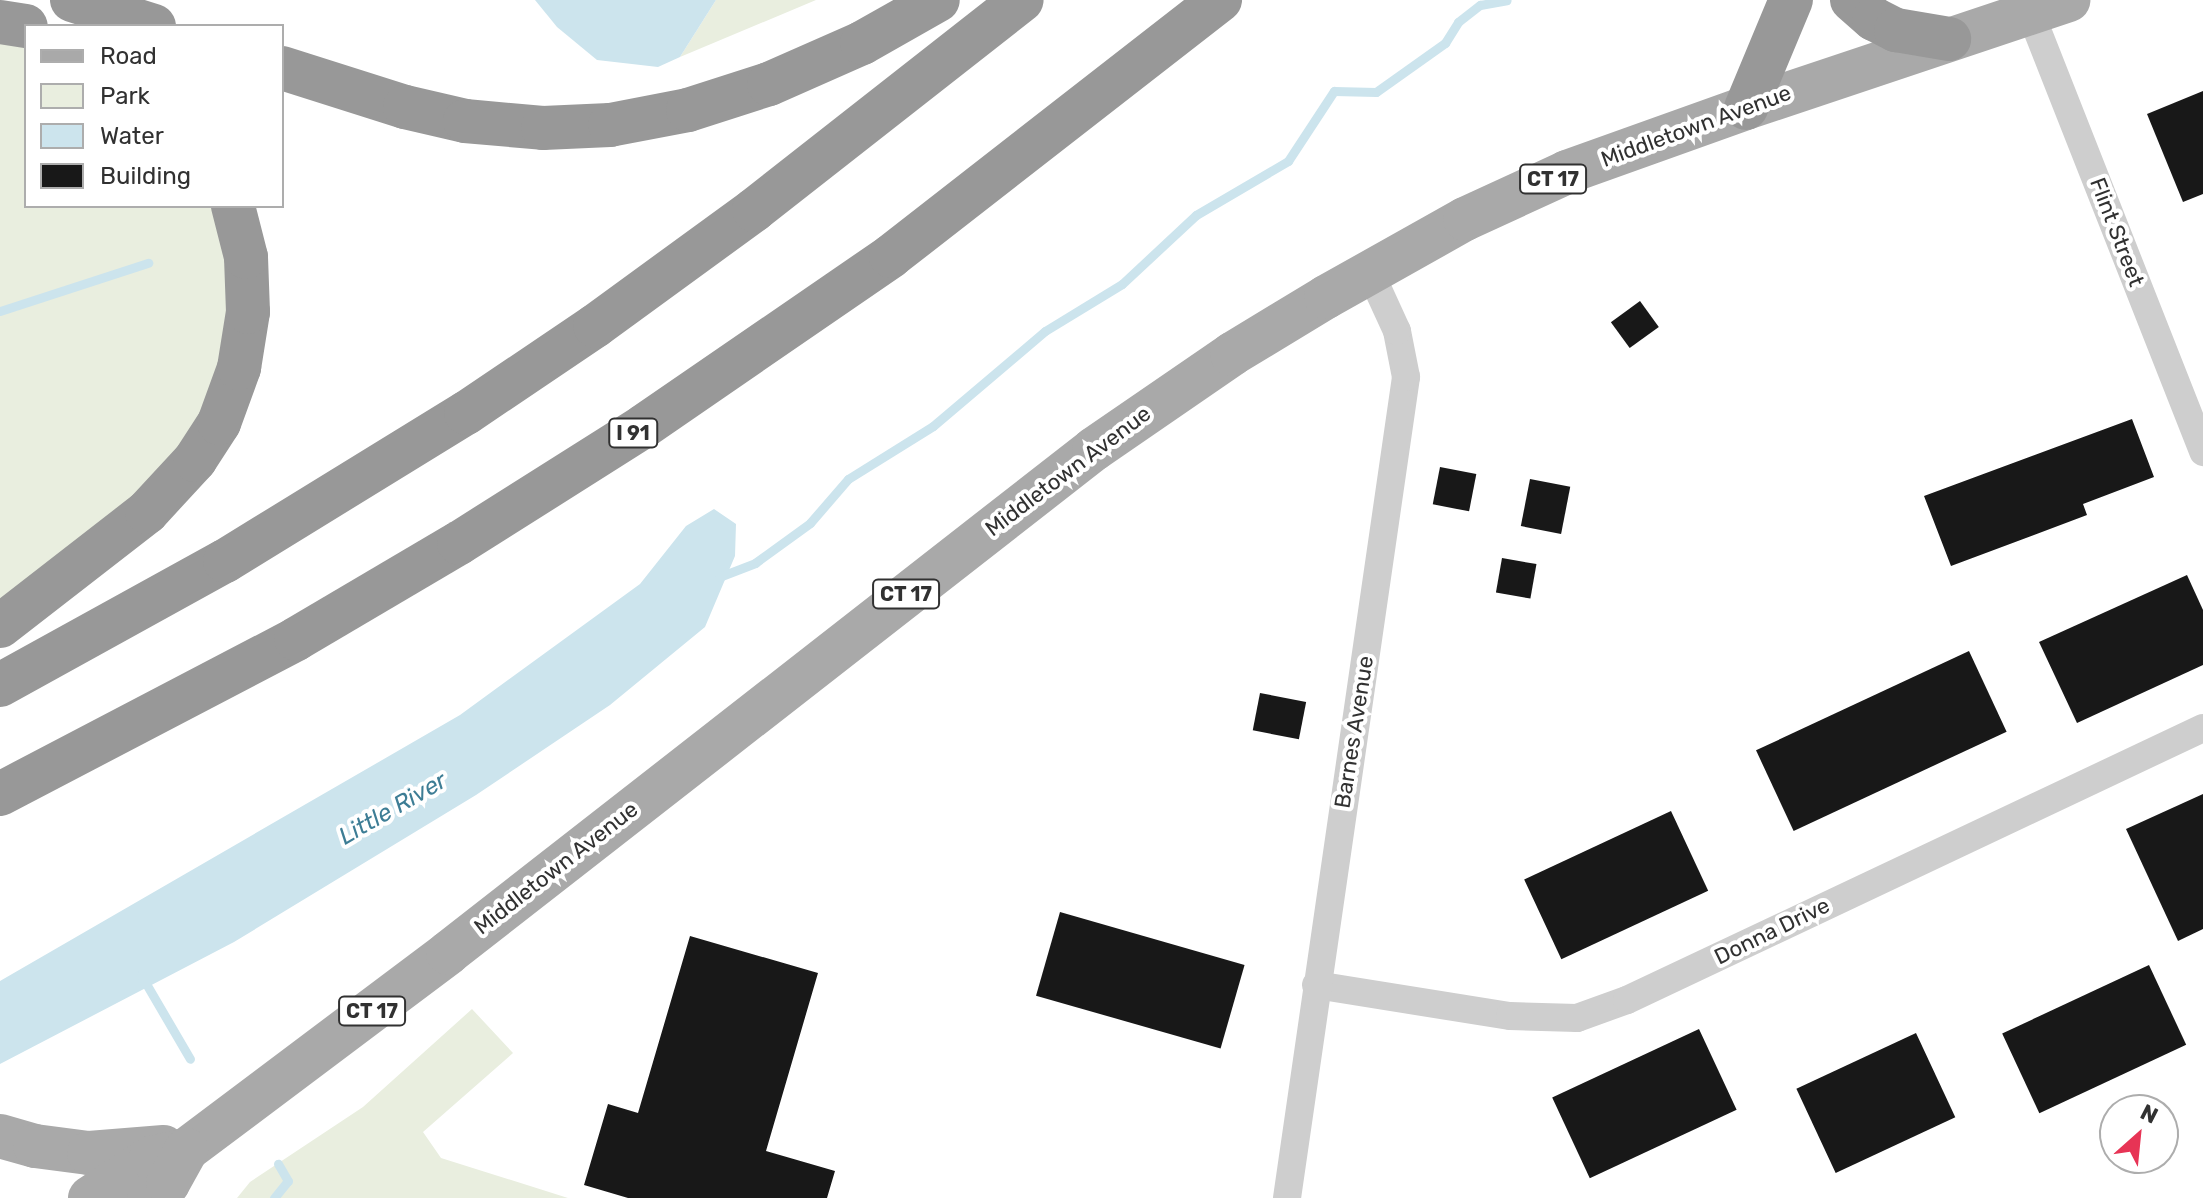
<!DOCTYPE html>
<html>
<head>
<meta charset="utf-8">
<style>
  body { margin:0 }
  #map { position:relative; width:2203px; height:1198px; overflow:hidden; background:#fff; font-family:Rubik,sans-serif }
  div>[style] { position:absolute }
  .green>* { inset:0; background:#e9eedf }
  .water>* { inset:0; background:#cce4ed }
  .stream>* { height:9px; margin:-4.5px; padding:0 4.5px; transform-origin:4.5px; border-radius:4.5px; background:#cce4ed }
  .building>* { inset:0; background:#181818; transform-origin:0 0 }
  .minor>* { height:28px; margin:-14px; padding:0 14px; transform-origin:14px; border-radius:14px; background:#cecece }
  .primary>* { height:44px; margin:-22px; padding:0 22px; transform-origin:22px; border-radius:22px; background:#a9a9a9 }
  .motorway>* { height:44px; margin:-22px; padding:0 22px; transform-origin:22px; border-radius:22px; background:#989898 }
  span { translate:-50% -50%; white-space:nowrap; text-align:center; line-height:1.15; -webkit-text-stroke:8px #fff; paint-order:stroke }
  .shield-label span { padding:2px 6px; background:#fff; border:2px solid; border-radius:6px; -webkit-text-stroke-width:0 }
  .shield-label { font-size:20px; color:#313131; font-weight:700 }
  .street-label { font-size:22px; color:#313131 }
  .water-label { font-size:24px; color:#3d7d95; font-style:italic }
  .legend { position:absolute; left:24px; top:24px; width:260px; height:184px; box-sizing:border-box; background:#fff; border:2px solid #adadad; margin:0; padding:10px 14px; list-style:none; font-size:24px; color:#313131 }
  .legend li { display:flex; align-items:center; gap:16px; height:40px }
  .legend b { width:40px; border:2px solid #adadad }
  .north { position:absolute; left:2099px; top:1094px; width:80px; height:80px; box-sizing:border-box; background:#fff; border:2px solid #adadad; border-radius:50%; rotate:27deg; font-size:22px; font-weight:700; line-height:32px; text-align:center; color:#313131 }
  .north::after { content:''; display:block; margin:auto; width:28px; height:36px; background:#e73455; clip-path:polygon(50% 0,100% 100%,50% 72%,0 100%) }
</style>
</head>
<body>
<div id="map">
  <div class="green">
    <i style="clip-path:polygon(716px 0,816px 0,680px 57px)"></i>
    <i style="clip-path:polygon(0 41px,26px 46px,26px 206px,211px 206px,219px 228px,226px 270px,229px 324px,216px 382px,199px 421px,143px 489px,0 603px)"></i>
    <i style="clip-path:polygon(472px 1009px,513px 1053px,423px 1132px,441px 1158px,568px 1198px,237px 1198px,250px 1182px,363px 1107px)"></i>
  </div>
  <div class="water">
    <i style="clip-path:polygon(535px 0,716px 0,680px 57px,658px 67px,597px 60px,557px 27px)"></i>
    <i style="clip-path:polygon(714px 509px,736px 524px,735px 556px,705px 627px,610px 705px,476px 795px,234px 942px,0 1064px,0 981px,460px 715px,640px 584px,686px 526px)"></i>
  </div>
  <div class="stream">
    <i style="left:0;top:311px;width:156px;rotate:-18deg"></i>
    <i style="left:719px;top:577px;width:39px;rotate:-21deg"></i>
    <i style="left:755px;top:563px;width:68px;rotate:-36deg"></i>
    <i style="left:810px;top:523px;width:58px;rotate:-49.2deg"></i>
    <i style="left:848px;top:479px;width:100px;rotate:-31.9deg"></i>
    <i style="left:933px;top:426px;width:147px;rotate:-40.3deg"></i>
    <i style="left:1045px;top:331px;width:90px;rotate:-31.4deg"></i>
    <i style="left:1122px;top:284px;width:101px;rotate:-43deg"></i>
    <i style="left:1196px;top:215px;width:107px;rotate:-30.4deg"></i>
    <i style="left:1288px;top:161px;width:84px;rotate:-56.7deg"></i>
    <i style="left:1334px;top:91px;width:42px;rotate:1.4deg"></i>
    <i style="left:1376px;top:92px;width:85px;rotate:-35.4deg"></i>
    <i style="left:1445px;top:43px;width:25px;rotate:-58deg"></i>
    <i style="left:1458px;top:22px;width:28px;rotate:-38deg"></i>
    <i style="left:1480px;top:5px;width:27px;rotate:-10deg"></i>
    <i style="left:141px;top:975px;width:97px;rotate:59.7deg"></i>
    <i style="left:274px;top:1198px;width:22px;rotate:-51deg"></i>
    <i style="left:288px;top:1181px;width:20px;rotate:-120deg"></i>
  </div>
  <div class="building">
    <i style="clip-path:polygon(2203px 91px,2203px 194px,2183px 202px,2147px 114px)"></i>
    <i style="left:1640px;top:301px;width:32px;height:36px;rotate:54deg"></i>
    <i style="clip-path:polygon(2132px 419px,2154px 477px,2083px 504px,2087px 515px,1951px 566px,1924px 496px)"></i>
    <i style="left:1440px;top:467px;width:37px;height:38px;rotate:11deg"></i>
    <i style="left:1530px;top:479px;width:41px;height:48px;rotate:11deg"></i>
    <i style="left:1502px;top:558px;width:35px;height:35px;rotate:10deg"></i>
    <i style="clip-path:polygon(2187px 575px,2203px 610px,2203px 665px,2077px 723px,2039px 642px)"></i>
    <i style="left:1969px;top:651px;width:89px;height:235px;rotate:65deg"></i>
    <i style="left:1260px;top:693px;width:47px;height:38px;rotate:11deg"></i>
    <i style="clip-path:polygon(2203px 794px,2203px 929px,2178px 941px,2126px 829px)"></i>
    <i style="left:1671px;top:811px;width:88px;height:162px;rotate:65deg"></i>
    <i style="left:1060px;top:912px;width:192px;height:87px;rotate:16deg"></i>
    <i style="clip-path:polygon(690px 936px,818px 973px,766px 1151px,835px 1171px,827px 1198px,628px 1198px,584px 1185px,608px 1104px,638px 1113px)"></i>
    <i style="left:2149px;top:965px;width:88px;height:162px;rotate:65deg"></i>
    <i style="left:1699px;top:1029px;width:89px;height:162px;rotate:65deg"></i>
    <i style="left:1916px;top:1033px;width:93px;height:132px;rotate:65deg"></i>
  </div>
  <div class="minor">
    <i style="left:2030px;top:12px;width:473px;rotate:68.5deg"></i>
    <i style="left:1316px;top:985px;width:196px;rotate:9.1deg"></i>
    <i style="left:1510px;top:1016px;width:67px;rotate:1.7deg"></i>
    <i style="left:1577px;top:1018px;width:53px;rotate:-19.8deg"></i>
    <i style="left:1627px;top:1000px;width:637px;rotate:-25.28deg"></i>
    <i style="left:1287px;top:1198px;width:830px;rotate:-81.75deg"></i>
    <i style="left:1406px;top:377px;width:47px;rotate:-101.1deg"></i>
    <i style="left:1397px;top:331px;width:65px;rotate:-114.6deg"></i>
  </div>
  <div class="primary">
    <i style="left:0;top:1136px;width:36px;rotate:16deg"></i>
    <i style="left:35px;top:1146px;width:54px;rotate:7.4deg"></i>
    <i style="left:89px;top:1153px;width:75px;rotate:-4.6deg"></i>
    <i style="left:90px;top:1198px;width:73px;rotate:-33.3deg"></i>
    <i style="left:151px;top:1158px;width:36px;rotate:-13deg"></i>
    <i style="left:186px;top:1150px;width:328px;rotate:-36.9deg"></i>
    <i style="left:448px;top:953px;width:819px;rotate:-37.96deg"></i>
    <i style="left:1094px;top:449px;width:168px;rotate:-34.5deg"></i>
    <i style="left:1232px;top:354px;width:110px;rotate:-31.2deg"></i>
    <i style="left:1326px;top:297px;width:159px;rotate:-29.3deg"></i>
    <i style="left:1465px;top:219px;width:112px;rotate:-24.7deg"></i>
    <i style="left:1567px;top:172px;width:190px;rotate:-19.7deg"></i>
    <i style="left:1746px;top:108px;width:340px;rotate:-18.5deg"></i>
    <i style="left:149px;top:1198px;width:24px;rotate:-38deg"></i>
    <i style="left:168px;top:1183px;width:38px;rotate:-61deg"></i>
  </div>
  <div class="motorway">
    <i style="left:72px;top:0;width:86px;rotate:17.6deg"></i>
    <i style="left:1852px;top:0;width:29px;rotate:41deg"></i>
    <i style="left:1874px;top:19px;width:25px;rotate:27deg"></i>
    <i style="left:1896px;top:30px;width:54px;rotate:9.6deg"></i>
    <i style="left:0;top:22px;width:26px;rotate:9deg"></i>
    <i style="left:282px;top:68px;width:129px;rotate:17.6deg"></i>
    <i style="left:405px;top:107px;width:62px;rotate:13.1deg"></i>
    <i style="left:465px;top:121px;width:78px;rotate:5.1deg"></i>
    <i style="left:543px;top:128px;width:67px;rotate:-2.6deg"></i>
    <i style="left:610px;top:125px;width:79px;rotate:-10.9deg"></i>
    <i style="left:688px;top:110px;width:85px;rotate:-17.8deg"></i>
    <i style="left:769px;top:84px;width:102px;rotate:-23.8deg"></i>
    <i style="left:862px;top:43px;width:87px;rotate:-29.5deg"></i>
    <i style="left:1746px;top:108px;width:117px;rotate:-67.4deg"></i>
    <i style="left:0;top:626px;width:186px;rotate:-37.8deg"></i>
    <i style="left:147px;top:512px;width:71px;rotate:-47.3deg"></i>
    <i style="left:195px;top:460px;width:44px;rotate:-57deg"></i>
    <i style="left:219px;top:423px;width:59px;rotate:-70deg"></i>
    <i style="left:239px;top:368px;width:57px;rotate:-80.9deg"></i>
    <i style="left:248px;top:312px;width:55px;rotate:-92.1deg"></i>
    <i style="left:246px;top:257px;width:53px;rotate:-104.3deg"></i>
    <i style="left:0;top:685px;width:257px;rotate:-28.9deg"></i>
    <i style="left:225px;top:561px;width:283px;rotate:-31.6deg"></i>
    <i style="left:466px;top:413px;width:156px;rotate:-34deg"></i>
    <i style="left:595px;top:326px;width:197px;rotate:-36.1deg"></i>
    <i style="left:754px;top:210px;width:340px;rotate:-38.1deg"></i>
    <i style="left:0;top:794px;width:334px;rotate:-27.6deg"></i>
    <i style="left:296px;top:639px;width:189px;rotate:-30.5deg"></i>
    <i style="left:459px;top:543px;width:219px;rotate:-32.3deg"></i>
    <i style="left:644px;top:426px;width:300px;rotate:-34.5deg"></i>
    <i style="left:891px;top:256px;width:417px;rotate:-37.9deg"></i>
  </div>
  <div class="shield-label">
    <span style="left:1553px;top:179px">CT 17</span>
    <span style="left:633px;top:433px">I 91</span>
    <span style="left:906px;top:594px">CT 17</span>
    <span style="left:372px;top:1011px">CT 17</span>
  </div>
  <div class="street-label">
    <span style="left:1696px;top:126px;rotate:-20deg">Middletown Avenue</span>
    <span style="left:2117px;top:232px;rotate:69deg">Flint Street</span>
    <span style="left:1068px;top:471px;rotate:-37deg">Middletown Avenue</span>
    <span style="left:1354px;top:732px;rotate:-81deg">Barnes Avenue</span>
    <span style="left:556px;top:868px;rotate:-38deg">Middletown Avenue</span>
    <span style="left:1772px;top:931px;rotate:-26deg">Donna Drive</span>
  </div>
  <div class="water-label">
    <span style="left:393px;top:809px;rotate:-30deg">Little River</span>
  </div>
  <ul class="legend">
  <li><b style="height:10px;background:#a9a9a9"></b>Road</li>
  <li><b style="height:22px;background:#e9eedf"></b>Park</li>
  <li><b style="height:22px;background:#cce4ed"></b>Water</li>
  <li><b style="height:22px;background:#181818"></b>Building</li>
  </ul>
  <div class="north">N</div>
</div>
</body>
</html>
